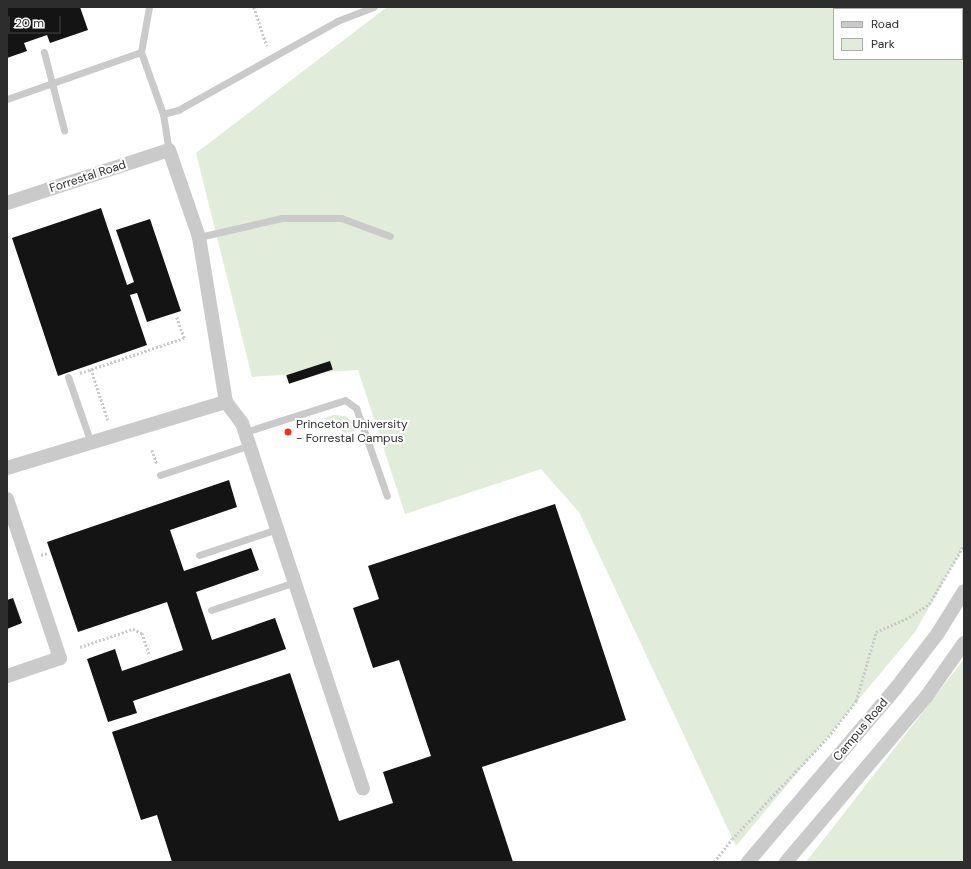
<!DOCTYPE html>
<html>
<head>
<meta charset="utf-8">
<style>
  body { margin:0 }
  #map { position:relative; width:971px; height:869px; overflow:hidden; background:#fff; font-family:"DM Sans",sans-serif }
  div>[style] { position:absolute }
  .green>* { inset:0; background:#e1ecda }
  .building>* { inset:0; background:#141414; transform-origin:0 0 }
  .path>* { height:2.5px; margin-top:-1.25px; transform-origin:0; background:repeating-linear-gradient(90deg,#cacaca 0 2px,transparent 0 4px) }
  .service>* { height:7px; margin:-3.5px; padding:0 3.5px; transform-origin:3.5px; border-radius:3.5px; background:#cacaca }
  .minor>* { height:14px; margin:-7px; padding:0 7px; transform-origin:7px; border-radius:7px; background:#cacaca }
  .dots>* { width:11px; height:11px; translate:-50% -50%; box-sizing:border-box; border:2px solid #fff; border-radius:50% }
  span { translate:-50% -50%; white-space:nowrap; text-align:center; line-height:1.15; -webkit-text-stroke:4px #fff; paint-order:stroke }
  .street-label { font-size:12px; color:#2d2d2d }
  .poi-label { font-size:12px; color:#2d2d2d }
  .left { translate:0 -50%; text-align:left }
  .frame { position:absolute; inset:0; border:8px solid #2d2d2d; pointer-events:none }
  .legend { position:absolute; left:833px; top:8px; width:130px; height:52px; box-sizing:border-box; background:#fff; border:1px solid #ababab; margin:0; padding:5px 7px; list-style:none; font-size:12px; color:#2d2d2d }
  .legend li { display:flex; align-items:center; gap:8px; height:20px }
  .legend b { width:20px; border:1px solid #ababab }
  .scale { position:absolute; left:8px; top:16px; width:53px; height:18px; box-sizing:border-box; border:2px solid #2d2d2d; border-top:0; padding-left:5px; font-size:12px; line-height:14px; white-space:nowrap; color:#2d2d2d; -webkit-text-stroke:3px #fff; paint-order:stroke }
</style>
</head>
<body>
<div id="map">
  <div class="green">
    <i style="clip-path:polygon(evenodd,387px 7px,964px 7px,964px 546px,915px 632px,736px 846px,579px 512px,541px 469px,405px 514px,358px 370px,252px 377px,196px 153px,387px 7px,834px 9px,962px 9px,962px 59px,834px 59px,834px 9px)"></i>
    <i style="clip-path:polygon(334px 415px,345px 416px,354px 423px,357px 430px,343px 434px,339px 421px,327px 425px,324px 418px)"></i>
    <i style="clip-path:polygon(964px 659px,964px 862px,806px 862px)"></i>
  </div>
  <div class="building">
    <i style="clip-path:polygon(7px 7px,80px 7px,88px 30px,50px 43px,47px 35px,24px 43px,27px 51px,7px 58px)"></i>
    <i style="clip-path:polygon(101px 208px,127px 285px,134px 282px,116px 230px,150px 219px,181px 311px,147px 322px,137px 293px,130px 295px,147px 345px,58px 376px,12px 238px)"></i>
    <i style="left:330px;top:361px;width:9px;height:46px;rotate:72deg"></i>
    <i style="clip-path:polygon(229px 480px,237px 507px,170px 530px,184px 571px,251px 548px,259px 570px,196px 592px,212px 640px,275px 618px,286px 649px,133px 701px,137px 713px,108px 722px,87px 659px,115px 649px,122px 671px,183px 650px,167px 602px,78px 632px,47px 542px)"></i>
    <i style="clip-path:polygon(555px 504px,626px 720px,482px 767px,513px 862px,172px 862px,157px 815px,141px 820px,112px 732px,290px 673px,339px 821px,393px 803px,383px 772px,431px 756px,399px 660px,373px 668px,353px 608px,379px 599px,368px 566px)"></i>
    <i style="clip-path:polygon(13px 598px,22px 623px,7px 629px,7px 600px)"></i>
  </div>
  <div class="path">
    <i style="left:254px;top:7px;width:41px;rotate:71.6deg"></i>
    <i style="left:91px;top:369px;width:54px;rotate:71.6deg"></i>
    <i style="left:80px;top:373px;width:110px;rotate:-18.6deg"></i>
    <i style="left:184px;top:338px;width:23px;rotate:-110deg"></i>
    <i style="left:152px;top:450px;width:15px;rotate:70deg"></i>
    <i style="left:41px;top:555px;width:7px;rotate:-16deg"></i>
    <i style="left:80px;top:647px;width:56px;rotate:-18.8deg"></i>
    <i style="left:133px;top:629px;width:10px;rotate:24deg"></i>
    <i style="left:142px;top:633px;width:24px;rotate:71deg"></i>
    <i style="left:714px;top:862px;width:29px;rotate:-52deg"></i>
    <i style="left:732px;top:839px;width:140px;rotate:-46.7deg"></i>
    <i style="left:828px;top:737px;width:46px;rotate:-52.1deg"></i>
    <i style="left:856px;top:701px;width:72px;rotate:-73.8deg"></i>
    <i style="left:876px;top:632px;width:36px;rotate:-24deg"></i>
    <i style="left:909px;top:617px;width:24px;rotate:-33deg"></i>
    <i style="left:929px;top:604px;width:69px;rotate:-59.3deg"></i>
  </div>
  <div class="service">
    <i style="left:149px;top:7px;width:46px;rotate:100.1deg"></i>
    <i style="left:141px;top:52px;width:66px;rotate:70.5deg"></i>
    <i style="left:163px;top:114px;width:36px;rotate:81deg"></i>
    <i style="left:44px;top:52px;width:81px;rotate:75.6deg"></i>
    <i style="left:7px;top:99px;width:142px;rotate:-19.3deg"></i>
    <i style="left:163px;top:114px;width:16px;rotate:-15deg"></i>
    <i style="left:178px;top:110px;width:182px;rotate:-29.2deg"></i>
    <i style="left:337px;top:21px;width:39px;rotate:-21deg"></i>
    <i style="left:199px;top:237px;width:85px;rotate:-12.9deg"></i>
    <i style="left:282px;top:218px;width:59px"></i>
    <i style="left:341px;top:218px;width:52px;rotate:20.2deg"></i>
    <i style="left:68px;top:377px;width:70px;rotate:70.8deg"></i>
    <i style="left:245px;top:432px;width:105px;rotate:-17.7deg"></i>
    <i style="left:345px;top:400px;width:14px;rotate:36deg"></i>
    <i style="left:356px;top:408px;width:93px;rotate:70.6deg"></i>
    <i style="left:160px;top:475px;width:95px;rotate:-18.4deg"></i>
    <i style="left:199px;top:555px;width:82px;rotate:-18.4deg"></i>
    <i style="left:211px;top:610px;width:89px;rotate:-18.4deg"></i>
  </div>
  <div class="minor">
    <i style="left:7px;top:203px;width:170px;rotate:-18.1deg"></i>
    <i style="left:169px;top:150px;width:92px;rotate:71deg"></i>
    <i style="left:199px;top:237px;width:167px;rotate:80.7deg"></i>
    <i style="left:226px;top:402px;width:26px;rotate:53deg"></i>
    <i style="left:242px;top:423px;width:385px;rotate:71.7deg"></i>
    <i style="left:7px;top:468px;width:229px;rotate:-16.8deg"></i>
    <i style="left:7px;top:499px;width:168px;rotate:71.6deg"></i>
    <i style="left:60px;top:658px;width:56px;rotate:161.2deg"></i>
    <i style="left:748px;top:862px;width:228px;rotate:-49.6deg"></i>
    <i style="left:896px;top:688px;width:69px;rotate:-52.6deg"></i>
    <i style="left:938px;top:633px;width:49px;rotate:-58.2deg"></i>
    <i style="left:786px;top:862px;width:216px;rotate:-49.7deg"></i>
    <i style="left:926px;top:697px;width:66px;rotate:-54.9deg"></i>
  </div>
  <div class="dots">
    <i style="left:288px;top:432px;background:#f13022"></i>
  </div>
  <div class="street-label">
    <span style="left:88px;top:177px;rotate:-18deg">Forrestal Road</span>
    <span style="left:861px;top:730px;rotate:-50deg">Campus Road</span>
  </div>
  <div class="poi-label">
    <span class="left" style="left:296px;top:432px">Princeton University<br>- Forrestal Campus</span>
  </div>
  <div class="frame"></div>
  <ul class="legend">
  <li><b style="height:5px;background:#cacaca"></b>Road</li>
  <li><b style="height:11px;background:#e1ecda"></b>Park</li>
  </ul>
  <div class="scale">20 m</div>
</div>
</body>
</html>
